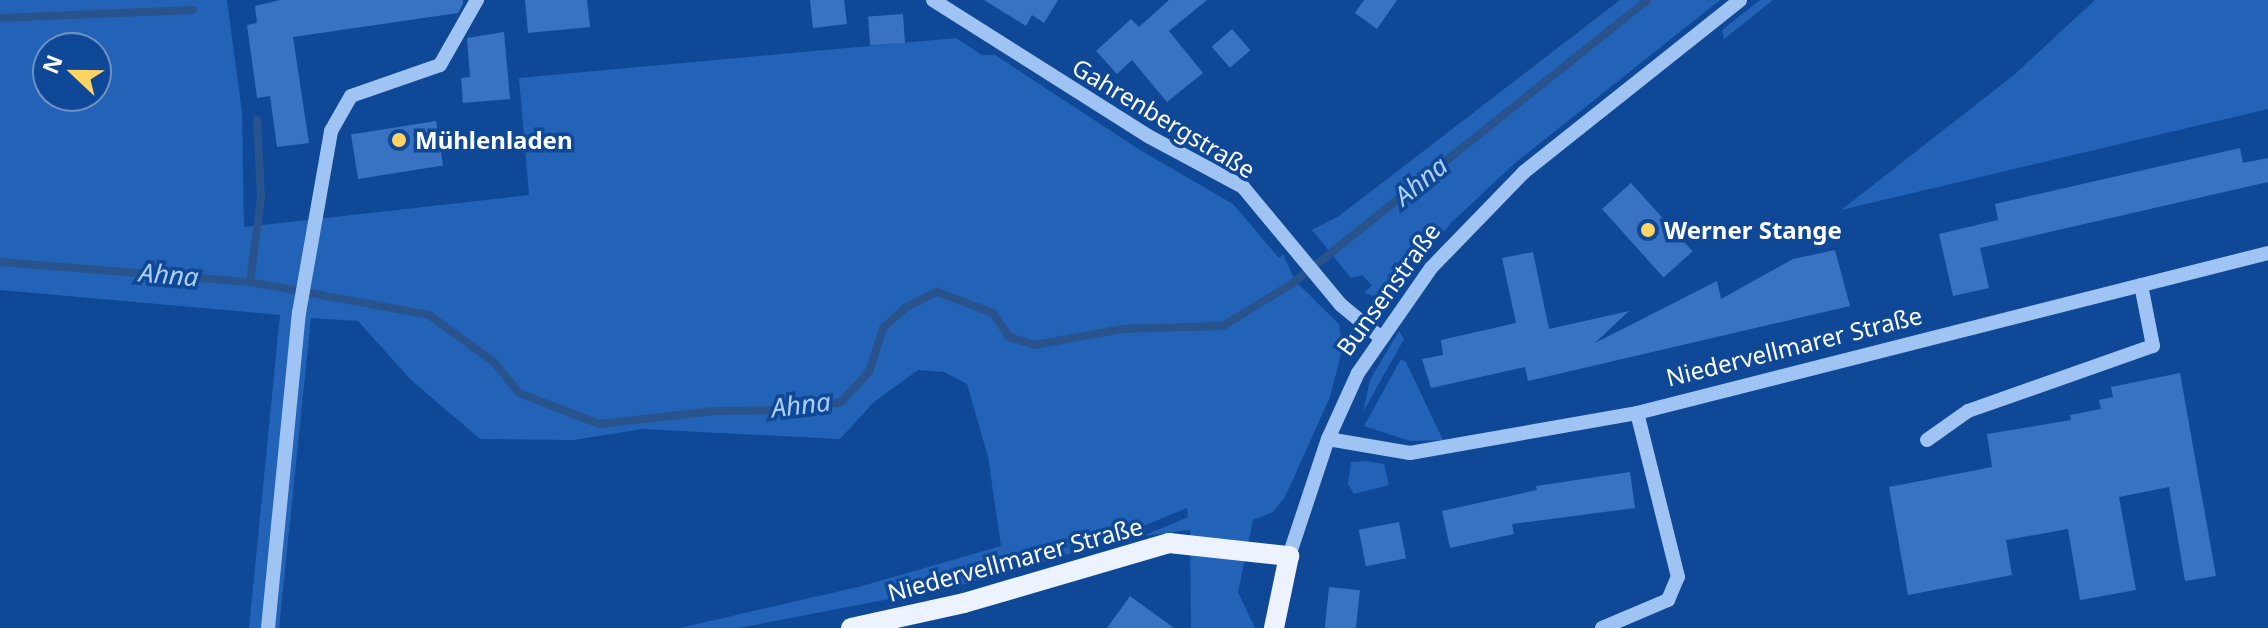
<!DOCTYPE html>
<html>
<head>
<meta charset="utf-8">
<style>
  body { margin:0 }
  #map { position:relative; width:2268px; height:628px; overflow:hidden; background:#0f4897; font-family:"Noto Sans",sans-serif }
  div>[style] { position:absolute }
  .green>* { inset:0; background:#2262b7 }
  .stream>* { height:8px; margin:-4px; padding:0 4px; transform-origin:4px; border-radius:4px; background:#29538d }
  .building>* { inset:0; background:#3872c0; transform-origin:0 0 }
  .minor>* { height:14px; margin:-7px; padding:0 7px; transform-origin:7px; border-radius:7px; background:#9fc4f4 }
  .major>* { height:20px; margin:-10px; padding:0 10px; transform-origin:10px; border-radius:10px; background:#ecf3ff }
  .dots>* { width:22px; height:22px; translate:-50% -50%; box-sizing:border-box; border:4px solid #0f4897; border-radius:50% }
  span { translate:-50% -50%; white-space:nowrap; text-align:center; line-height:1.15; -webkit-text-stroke:7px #0f4897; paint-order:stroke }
  .street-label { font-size:24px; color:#fff }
  .poi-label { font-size:24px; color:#fff; font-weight:700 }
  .left { translate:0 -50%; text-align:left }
  .water-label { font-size:26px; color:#abcefb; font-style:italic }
  .north { position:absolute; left:32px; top:32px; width:80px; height:80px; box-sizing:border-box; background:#0f4897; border:2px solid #6f91c1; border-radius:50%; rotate:292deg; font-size:22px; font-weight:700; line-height:32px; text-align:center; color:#fff }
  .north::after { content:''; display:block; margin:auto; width:28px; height:36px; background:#ffd462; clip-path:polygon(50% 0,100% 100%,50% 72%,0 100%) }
</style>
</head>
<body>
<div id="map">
  <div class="green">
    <i style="clip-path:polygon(evenodd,0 0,227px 0,242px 112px,244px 227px,529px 195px,519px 78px,956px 38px,982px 55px,995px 55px,1140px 150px,1233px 204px,1279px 258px,1283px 254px,1295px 281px,1339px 324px,1342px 350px,1330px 397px,1285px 497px,1273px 512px,1253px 520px,1238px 592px,1255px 628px,1191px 628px,1190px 530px,1143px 536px,1188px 517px,1187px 508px,1095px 546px,962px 585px,739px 628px,680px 628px,862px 586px,1001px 546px,988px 457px,967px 384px,944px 372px,918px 370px,874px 402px,840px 439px,642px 429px,574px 440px,480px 439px,411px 380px,358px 321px,311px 318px,279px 628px,249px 628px,280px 315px,0 290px,0 0,48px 48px,96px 48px,96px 96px,48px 96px,48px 48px)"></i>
    <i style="clip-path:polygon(1620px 0,1720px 0,1515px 163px,1452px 222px,1388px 300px,1364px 293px,1372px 285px,1362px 275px,1351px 278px,1312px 230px,1339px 216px)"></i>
    <i style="clip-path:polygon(1760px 0,1773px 0,1724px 39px,1722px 30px)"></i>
    <i style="clip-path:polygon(2095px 0,2268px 0,2268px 109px,1841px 210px,2014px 75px)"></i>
    <i style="clip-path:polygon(1399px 331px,1404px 339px,1363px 412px,1370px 380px)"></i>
    <i style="clip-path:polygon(1401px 359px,1406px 362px,1443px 440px,1410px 441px,1364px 426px)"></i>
    <i style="clip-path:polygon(1366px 461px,1384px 464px,1389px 485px,1354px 494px,1348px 484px,1351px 462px)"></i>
  </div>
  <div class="stream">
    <i style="left:0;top:18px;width:193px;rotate:-2.4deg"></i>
    <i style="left:0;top:262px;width:251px;rotate:4.6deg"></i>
    <i style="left:250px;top:282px;width:182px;rotate:10.4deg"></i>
    <i style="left:429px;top:315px;width:80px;rotate:35.9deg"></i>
    <i style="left:494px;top:362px;width:40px;rotate:51deg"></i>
    <i style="left:519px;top:393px;width:86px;rotate:21.2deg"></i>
    <i style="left:599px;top:424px;width:116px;rotate:-6.4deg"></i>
    <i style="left:714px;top:411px;width:84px;rotate:-0.7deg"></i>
    <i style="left:798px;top:410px;width:44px;rotate:-10.5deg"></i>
    <i style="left:841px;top:402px;width:41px;rotate:-47deg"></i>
    <i style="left:869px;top:372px;width:46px;rotate:-72.3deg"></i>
    <i style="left:883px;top:328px;width:30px;rotate:-42deg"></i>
    <i style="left:905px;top:308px;width:36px;rotate:-27deg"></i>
    <i style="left:937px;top:292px;width:60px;rotate:20.6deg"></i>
    <i style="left:993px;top:313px;width:29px;rotate:56deg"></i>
    <i style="left:1009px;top:337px;width:27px;rotate:17deg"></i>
    <i style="left:1035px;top:345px;width:88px;rotate:-10.4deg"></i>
    <i style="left:1122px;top:329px;width:101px;rotate:-1.7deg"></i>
    <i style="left:1223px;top:326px;width:82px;rotate:-31.6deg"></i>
    <i style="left:1293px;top:283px;width:453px;rotate:-38.6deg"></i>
    <i style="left:250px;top:282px;width:85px;rotate:-82.5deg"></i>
    <i style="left:261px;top:198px;width:78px;rotate:-92.9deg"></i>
  </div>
  <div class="building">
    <i style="clip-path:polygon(280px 0,463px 0,463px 4px,458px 13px,293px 37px,309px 143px,277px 147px,270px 96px,257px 98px,247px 25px,257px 23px,255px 6px)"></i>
    <i style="clip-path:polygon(525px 0,587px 0,590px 27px,528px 33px)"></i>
    <i style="clip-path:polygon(810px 0,844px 0,847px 24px,813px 28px)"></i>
    <i style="clip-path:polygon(984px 0,1058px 0,1044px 23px,1032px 15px,1026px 26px)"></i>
    <i style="clip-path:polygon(1169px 0,1207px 0,1169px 31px,1203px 73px,1167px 102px,1132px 60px,1117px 74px,1096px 51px,1131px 19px,1139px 27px)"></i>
    <i style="clip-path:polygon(1364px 0,1397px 0,1377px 29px,1355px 13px)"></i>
    <i style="left:903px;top:14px;width:29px;height:35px;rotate:86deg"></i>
    <i style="left:1232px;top:29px;width:28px;height:27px;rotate:49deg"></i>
    <i style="clip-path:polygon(504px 32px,510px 99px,463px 103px,461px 78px,470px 77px,467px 38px)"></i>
    <i style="left:436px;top:121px;width:45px;height:86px;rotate:81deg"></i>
    <i style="clip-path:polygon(2240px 148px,2243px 163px,2268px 158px,2268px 182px,1980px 248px,1989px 288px,1953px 296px,1939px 234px,1998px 220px,1995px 204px)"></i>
    <i style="left:1631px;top:183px;width:92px;height:39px;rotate:48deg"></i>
    <i style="clip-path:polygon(1835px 250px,1850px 306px,1528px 381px,1525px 367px,1431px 388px,1422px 359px,1443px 355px,1441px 340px,1516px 323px,1502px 258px,1533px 252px,1549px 329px,1629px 311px,1595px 343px,1717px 281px,1721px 299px,1793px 259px)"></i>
    <i style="clip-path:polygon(2180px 373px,2216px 576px,2185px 581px,2169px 487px,2119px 497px,2136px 590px,2080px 600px,2068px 529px,2006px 540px,2012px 575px,1908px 595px,1889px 487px,1992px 467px,1987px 434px,2071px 420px,2070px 415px,2101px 409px,2099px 400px,2113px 397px,2111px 387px)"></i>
    <i style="clip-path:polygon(1630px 472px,1635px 508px,1512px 524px,1514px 534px,1450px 548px,1442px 511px,1537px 490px,1536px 486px)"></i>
    <i style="left:1399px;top:522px;width:37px;height:41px;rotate:79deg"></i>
    <i style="left:1329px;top:587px;width:31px;height:41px;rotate:6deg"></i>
    <i style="clip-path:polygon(1130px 596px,1174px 628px,1107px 628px)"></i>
  </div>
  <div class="minor">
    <i style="left:933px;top:0;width:254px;rotate:32.3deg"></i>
    <i style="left:1148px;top:136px;width:108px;rotate:28.2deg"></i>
    <i style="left:1243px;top:187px;width:153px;rotate:50.3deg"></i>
    <i style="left:1341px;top:305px;width:50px;rotate:39.4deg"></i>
    <i style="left:1328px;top:439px;width:83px;rotate:9.7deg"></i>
    <i style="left:1410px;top:453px;width:230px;rotate:-10deg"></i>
    <i style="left:1637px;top:413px;width:651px;rotate:-14.23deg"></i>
    <i style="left:1927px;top:440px;width:50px;rotate:-35.3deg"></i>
    <i style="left:1968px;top:411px;width:196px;rotate:-19.4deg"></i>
    <i style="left:2153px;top:346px;width:62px;rotate:-101.1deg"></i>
    <i style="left:1289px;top:556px;width:123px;rotate:-71.6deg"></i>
    <i style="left:1328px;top:439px;width:72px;rotate:-65.6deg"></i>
    <i style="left:1358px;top:373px;width:128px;rotate:-55.2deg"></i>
    <i style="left:1431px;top:268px;width:134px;rotate:-45.9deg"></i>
    <i style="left:1524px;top:172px;width:276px;rotate:-38.5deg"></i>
    <i style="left:268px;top:628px;width:317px;rotate:-84.4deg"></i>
    <i style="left:299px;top:313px;width:185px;rotate:-80deg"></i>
    <i style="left:331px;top:131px;width:40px;rotate:-60.3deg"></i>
    <i style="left:351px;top:96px;width:94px;rotate:-19.2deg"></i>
    <i style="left:440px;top:65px;width:75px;rotate:-60.4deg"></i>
    <i style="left:1602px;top:628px;width:72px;rotate:-23deg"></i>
    <i style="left:1668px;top:600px;width:25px;rotate:-67deg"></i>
    <i style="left:1678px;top:577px;width:169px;rotate:-104deg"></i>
  </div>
  <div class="major">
    <i style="left:851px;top:628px;width:116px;rotate:-12.5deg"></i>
    <i style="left:964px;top:603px;width:214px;rotate:-16.3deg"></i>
    <i style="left:1169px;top:543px;width:121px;rotate:6.2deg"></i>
    <i style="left:1289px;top:556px;width:74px;rotate:101.8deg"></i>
  </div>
  <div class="dots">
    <i style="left:399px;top:140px;background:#ffd462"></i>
    <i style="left:1648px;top:230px;background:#ffd462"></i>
  </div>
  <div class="street-label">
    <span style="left:1164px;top:118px;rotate:31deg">Gahrenbergstraße</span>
    <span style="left:1388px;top:289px;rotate:-54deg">Bunsenstraße</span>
    <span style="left:1794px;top:346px;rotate:-14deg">Niedervellmarer Straße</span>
    <span style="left:1015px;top:559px;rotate:-15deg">Niedervellmarer Straße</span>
  </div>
  <div class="poi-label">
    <span class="left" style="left:415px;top:140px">Mühlenladen</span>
    <span class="left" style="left:1664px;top:230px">Werner Stange</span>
  </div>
  <div class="water-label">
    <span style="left:1421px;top:181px;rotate:-39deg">Ahna</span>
    <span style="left:169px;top:275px;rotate:5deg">Ahna</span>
    <span style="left:801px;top:405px;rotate:-7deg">Ahna</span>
  </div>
  <div class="north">N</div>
</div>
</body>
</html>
